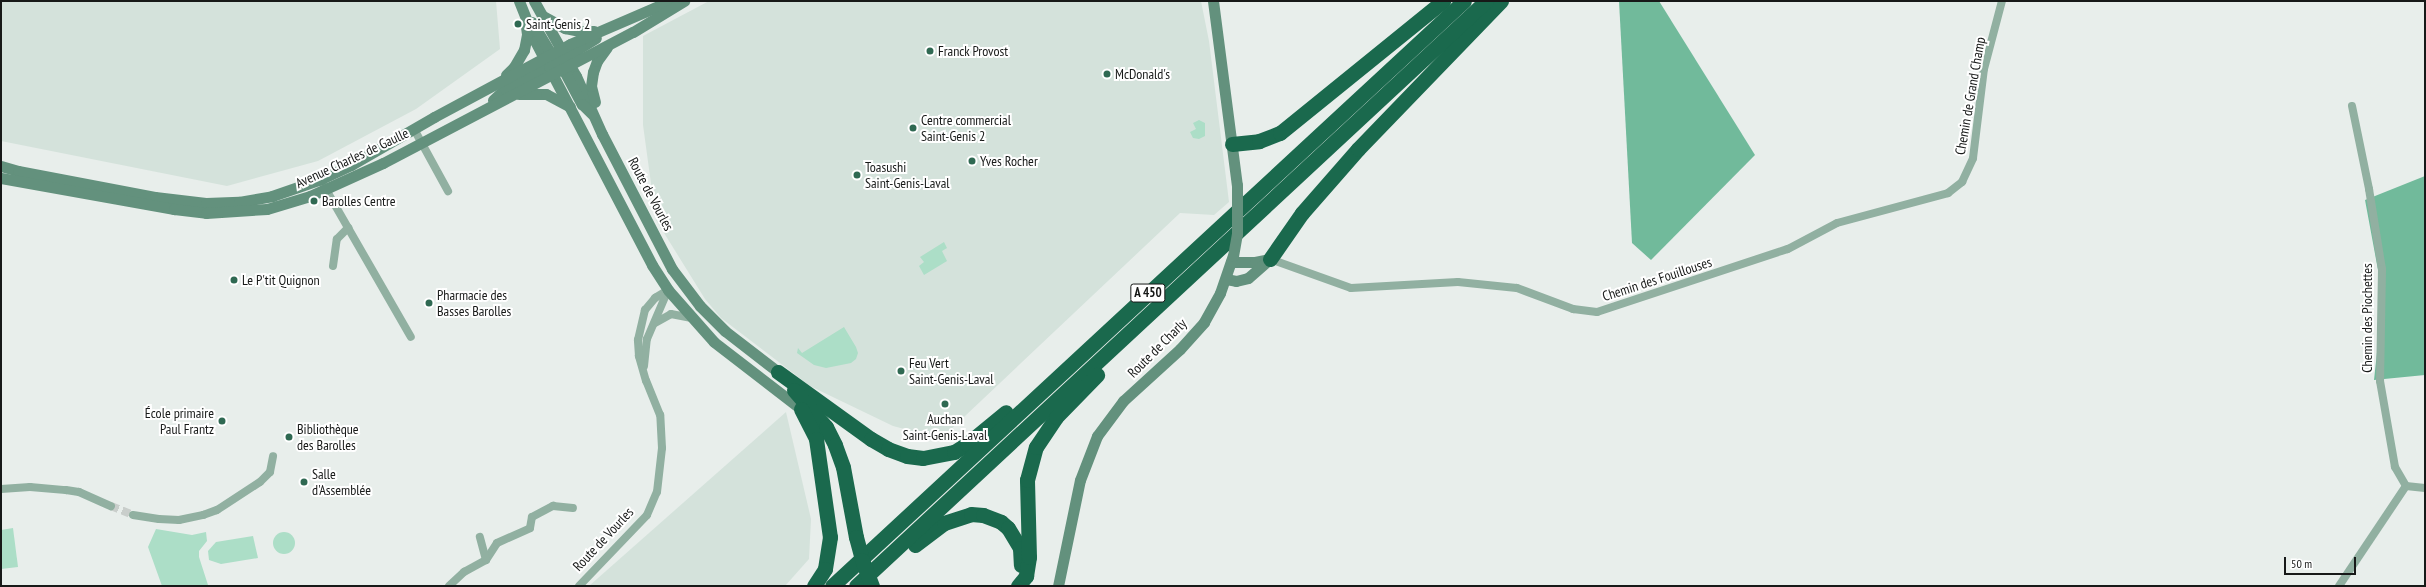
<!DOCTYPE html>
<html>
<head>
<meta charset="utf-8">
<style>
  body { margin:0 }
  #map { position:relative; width:2426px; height:587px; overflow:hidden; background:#e8eeeb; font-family:"PT Sans Narrow",sans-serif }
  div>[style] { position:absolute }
  .built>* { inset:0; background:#d4e2db }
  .green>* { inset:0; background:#acdec7 }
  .round { border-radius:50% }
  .forest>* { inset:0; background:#71ba9b }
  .street-tunnel>* { height:8px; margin-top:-4px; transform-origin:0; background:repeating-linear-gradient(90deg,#c9cecb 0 8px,transparent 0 12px) }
  .street>* { height:8px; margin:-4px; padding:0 4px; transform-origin:4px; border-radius:4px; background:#91b0a1 }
  .secondary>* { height:11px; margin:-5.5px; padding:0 5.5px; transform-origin:5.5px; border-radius:5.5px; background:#63917d }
  .highway>* { height:15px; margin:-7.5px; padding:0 7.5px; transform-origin:7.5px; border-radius:7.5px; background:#1a694d }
  .secondary-bridge>* { height:11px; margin:-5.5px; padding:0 5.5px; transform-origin:5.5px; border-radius:5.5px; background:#63917d }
  .highway-bridge>* { height:15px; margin:-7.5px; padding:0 7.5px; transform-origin:7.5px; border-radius:7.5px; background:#1a694d }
  .dots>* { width:11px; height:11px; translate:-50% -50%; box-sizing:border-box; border:2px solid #fff; border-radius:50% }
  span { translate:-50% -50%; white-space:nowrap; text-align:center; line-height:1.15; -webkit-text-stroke:4px #fff; paint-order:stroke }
  .shield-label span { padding:1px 3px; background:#fff; border:1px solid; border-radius:3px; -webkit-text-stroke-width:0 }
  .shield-label { font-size:13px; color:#171918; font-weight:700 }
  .poi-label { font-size:14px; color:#171918 }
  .left { translate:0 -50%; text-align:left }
  .right { translate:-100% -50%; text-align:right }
  .street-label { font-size:14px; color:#171918 }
  .frame { position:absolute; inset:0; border:2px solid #171918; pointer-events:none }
  .scale { position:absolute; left:2284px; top:557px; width:72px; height:18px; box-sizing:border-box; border:2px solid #171918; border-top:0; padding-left:5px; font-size:12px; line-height:14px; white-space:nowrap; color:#171918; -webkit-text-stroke:3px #fff; paint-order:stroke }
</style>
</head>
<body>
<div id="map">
  <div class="built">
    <i style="clip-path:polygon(1px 1px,496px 1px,500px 49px,416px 109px,318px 161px,227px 186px,1px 141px)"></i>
    <i style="clip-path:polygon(709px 1px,1201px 1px,1209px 41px,1229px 202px,1214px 215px,1180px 213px,947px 433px,931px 436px,893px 426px,810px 386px,721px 318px,705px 299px,656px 220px,643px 125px,643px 36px)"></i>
    <i style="clip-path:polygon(786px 412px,811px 519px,809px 559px,785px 586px,589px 586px)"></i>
  </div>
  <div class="green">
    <i style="clip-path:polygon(1199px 120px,1205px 123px,1205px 136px,1199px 139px,1193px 138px,1190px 132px,1196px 129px,1193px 123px)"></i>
    <i style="clip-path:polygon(944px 242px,947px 248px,942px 251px,947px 261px,924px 275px,919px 266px,924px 262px,920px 257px)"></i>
    <i style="clip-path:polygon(844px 327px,856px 347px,858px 353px,856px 359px,851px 363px,826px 368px,814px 365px,797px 353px,798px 348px,802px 353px)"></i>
    <i style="clip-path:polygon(13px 528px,18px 567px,1px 569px,1px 530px)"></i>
    <i style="clip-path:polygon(156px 529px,192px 535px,206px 532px,207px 541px,199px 551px,199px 557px,208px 585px,162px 586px,148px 547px)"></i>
    <i class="round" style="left:273px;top:532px;width:22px;height:22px"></i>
    <i style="clip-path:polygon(253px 536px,258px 558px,221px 564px,209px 560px,208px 551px,216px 542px)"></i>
  </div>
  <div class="forest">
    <i style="clip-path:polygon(1619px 1px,1659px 1px,1755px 155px,1651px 260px,1632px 243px)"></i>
    <i style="clip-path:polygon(2425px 176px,2425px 375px,2374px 380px,2383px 297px,2365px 200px)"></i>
  </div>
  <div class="street-tunnel">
    <i style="left:111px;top:506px;width:24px;rotate:22deg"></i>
  </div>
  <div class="street">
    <i style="left:2352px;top:106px;width:85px;rotate:78.4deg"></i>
    <i style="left:2369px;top:189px;width:81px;rotate:80.8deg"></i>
    <i style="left:2382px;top:269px;width:112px;rotate:91deg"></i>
    <i style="left:2380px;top:381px;width:87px;rotate:80.1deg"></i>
    <i style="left:2395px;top:467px;width:22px;rotate:60deg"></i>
    <i style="left:414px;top:129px;width:71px;rotate:61.3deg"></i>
    <i style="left:324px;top:186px;width:174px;rotate:60.1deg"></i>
    <i style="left:1270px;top:259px;width:86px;rotate:19.7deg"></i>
    <i style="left:1351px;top:288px;width:107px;rotate:-3.2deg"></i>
    <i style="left:1458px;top:282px;width:59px;rotate:5.8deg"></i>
    <i style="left:1517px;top:288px;width:60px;rotate:20.6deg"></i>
    <i style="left:1573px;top:309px;width:24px;rotate:7deg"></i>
    <i style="left:1597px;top:312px;width:201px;rotate:-18.3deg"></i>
    <i style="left:1788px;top:249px;width:55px;rotate:-28deg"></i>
    <i style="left:1837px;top:223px;width:115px;rotate:-15.1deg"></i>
    <i style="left:1948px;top:193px;width:18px;rotate:-38deg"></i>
    <i style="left:1962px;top:182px;width:26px;rotate:-65deg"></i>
    <i style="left:1973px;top:158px;width:90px;rotate:-83deg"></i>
    <i style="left:1984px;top:69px;width:70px;rotate:-75.2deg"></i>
    <i style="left:333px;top:266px;width:27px;rotate:-82deg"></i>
    <i style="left:337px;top:239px;width:16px;rotate:-45deg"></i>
    <i style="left:655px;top:323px;width:18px;rotate:-29deg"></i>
    <i style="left:671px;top:314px;width:21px;rotate:11deg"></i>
    <i style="left:644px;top:366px;width:27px;rotate:-84deg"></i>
    <i style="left:647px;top:339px;width:53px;rotate:-66.8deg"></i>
    <i style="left:2406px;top:486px;width:19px;rotate:6deg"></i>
    <i style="left:1px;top:489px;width:29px;rotate:-4deg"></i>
    <i style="left:30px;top:487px;width:36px;rotate:5deg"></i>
    <i style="left:66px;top:490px;width:13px;rotate:9deg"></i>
    <i style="left:79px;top:492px;width:35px;rotate:24deg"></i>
    <i style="left:133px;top:515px;width:26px;rotate:9deg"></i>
    <i style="left:159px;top:519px;width:20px;rotate:3deg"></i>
    <i style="left:179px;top:520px;width:25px;rotate:-12deg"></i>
    <i style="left:203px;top:515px;width:15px;rotate:-20deg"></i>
    <i style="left:217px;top:510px;width:51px;rotate:-33.1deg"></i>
    <i style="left:260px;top:482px;width:14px;rotate:-45deg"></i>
    <i style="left:270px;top:472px;width:16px;rotate:-79deg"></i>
    <i style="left:486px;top:560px;width:20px;rotate:-57deg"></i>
    <i style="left:497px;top:543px;width:36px;rotate:-24deg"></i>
    <i style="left:530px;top:528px;width:11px;rotate:-80deg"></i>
    <i style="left:532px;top:517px;width:24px;rotate:-28deg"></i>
    <i style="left:553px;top:506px;width:20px;rotate:6deg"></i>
    <i style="left:449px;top:586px;width:21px;rotate:-43deg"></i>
    <i style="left:464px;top:572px;width:25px;rotate:-29deg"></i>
    <i style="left:486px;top:560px;width:24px;rotate:-105deg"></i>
    <i style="left:579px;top:586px;width:98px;rotate:-46.2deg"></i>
    <i style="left:647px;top:515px;width:25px;rotate:-67deg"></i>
    <i style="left:657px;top:492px;width:44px;rotate:-83.5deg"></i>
    <i style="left:662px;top:448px;width:33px;rotate:-93deg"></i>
    <i style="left:660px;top:415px;width:37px;rotate:-112deg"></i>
    <i style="left:646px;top:381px;width:26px;rotate:-106deg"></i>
    <i style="left:639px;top:356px;width:16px;rotate:-94deg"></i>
    <i style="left:638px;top:340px;width:31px;rotate:-77deg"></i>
    <i style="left:645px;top:310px;width:16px;rotate:-50deg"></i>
    <i style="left:655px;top:298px;width:15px;rotate:-32deg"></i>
    <i style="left:2339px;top:586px;width:120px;rotate:-56.2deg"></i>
  </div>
  <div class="secondary">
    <i style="left:519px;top:1px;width:43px;rotate:68.2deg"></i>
    <i style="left:535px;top:41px;width:253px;rotate:62.4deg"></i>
    <i style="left:652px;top:265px;width:30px;rotate:57deg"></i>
    <i style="left:668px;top:290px;width:69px;rotate:48.5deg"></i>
    <i style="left:714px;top:342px;width:110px;rotate:37.6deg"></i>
    <i style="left:534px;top:1px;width:86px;rotate:60.8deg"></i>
    <i style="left:576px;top:76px;width:64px;rotate:65.9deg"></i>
    <i style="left:602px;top:134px;width:152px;rotate:62.6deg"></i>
    <i style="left:672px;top:269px;width:46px;rotate:52.9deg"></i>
    <i style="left:700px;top:306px;width:35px;rotate:45deg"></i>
    <i style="left:725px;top:331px;width:67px;rotate:37.7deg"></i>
    <i style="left:1213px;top:1px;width:186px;rotate:82.6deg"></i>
    <i style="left:543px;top:16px;width:25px;rotate:29deg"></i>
    <i style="left:565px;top:28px;width:14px;rotate:12deg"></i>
    <i style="left:579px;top:31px;width:15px"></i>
    <i style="left:532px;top:22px;width:37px;rotate:59deg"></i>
    <i style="left:551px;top:54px;width:19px;rotate:51deg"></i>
    <i style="left:563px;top:69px;width:40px;rotate:62deg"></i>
    <i style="left:582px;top:104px;width:14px;rotate:45deg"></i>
    <i style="left:506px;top:75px;width:11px;rotate:-45deg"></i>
    <i style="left:514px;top:67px;width:20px;rotate:-60deg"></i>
    <i style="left:524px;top:50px;width:16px;rotate:-79deg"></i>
    <i style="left:527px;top:34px;width:7px;rotate:-98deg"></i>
    <i style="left:519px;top:94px;width:27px"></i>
    <i style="left:546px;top:94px;width:27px;rotate:28deg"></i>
    <i style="left:493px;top:100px;width:16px;rotate:-43deg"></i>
    <i style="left:505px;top:89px;width:49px;rotate:-26.6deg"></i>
    <i style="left:549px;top:67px;width:55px;rotate:-31.7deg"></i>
    <i style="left:595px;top:102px;width:16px;rotate:-104deg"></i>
    <i style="left:591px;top:86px;width:14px;rotate:-82deg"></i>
    <i style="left:593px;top:72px;width:12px;rotate:-70deg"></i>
    <i style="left:597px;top:61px;width:17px;rotate:-54deg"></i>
    <i style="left:1px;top:166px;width:18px;rotate:16deg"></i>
    <i style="left:18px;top:171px;width:139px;rotate:10.7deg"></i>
    <i style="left:155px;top:197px;width:51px;rotate:6.7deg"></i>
    <i style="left:206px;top:203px;width:33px;rotate:-2deg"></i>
    <i style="left:239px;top:202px;width:34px;rotate:-10deg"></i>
    <i style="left:272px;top:196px;width:52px;rotate:-19.1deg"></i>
    <i style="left:321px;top:179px;width:33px;rotate:-25deg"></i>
    <i style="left:351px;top:165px;width:96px;rotate:-30deg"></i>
    <i style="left:434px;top:117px;width:154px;rotate:-28.2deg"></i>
    <i style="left:570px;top:44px;width:109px;rotate:-23.3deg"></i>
    <i style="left:1px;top:178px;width:176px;rotate:10.2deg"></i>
    <i style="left:174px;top:209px;width:32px;rotate:7deg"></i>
    <i style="left:206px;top:213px;width:61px;rotate:-3.8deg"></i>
    <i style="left:267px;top:209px;width:45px;rotate:-16.8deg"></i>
    <i style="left:310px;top:196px;width:80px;rotate:-24.3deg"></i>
    <i style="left:383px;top:163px;width:282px;rotate:-27.7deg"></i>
    <i style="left:633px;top:32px;width:60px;rotate:-31.3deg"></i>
    <i style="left:1231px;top:262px;width:24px"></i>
    <i style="left:1255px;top:262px;width:14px;rotate:-12deg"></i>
    <i style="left:1226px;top:279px;width:10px;rotate:11deg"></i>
    <i style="left:1236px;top:281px;width:12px;rotate:-14deg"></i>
    <i style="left:1248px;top:278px;width:29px;rotate:-41deg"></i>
    <i style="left:1058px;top:586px;width:108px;rotate:-78.3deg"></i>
    <i style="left:1080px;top:480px;width:47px;rotate:-68.9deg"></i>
    <i style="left:1097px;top:436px;width:44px;rotate:-53.4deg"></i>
    <i style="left:1123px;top:401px;width:77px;rotate:-42.4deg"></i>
    <i style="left:1180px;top:349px;width:36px;rotate:-48deg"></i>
    <i style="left:1204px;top:322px;width:33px;rotate:-61deg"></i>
    <i style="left:1220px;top:293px;width:39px;rotate:-71deg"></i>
  </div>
  <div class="highway">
    <i style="left:1232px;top:144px;width:27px;rotate:-6deg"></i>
    <i style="left:1259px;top:141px;width:22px;rotate:-21deg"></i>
    <i style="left:1280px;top:133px;width:210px;rotate:-39deg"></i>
    <i style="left:1270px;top:259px;width:56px;rotate:-55.2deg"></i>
    <i style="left:1302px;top:213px;width:85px;rotate:-48.8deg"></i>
    <i style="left:1358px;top:149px;width:206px;rotate:-46deg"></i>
    <i style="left:778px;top:372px;width:115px;rotate:35.8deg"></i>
    <i style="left:871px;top:439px;width:20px;rotate:30deg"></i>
    <i style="left:888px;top:449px;width:20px;rotate:20deg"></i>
    <i style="left:907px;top:456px;width:16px;rotate:7deg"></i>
    <i style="left:923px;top:458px;width:32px;rotate:-11deg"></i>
    <i style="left:954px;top:452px;width:15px;rotate:-32deg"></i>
    <i style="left:967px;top:444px;width:50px;rotate:-39.4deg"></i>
    <i style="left:794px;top:390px;width:49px;rotate:49.1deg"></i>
    <i style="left:826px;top:427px;width:20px;rotate:63deg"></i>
    <i style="left:835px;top:445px;width:23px;rotate:70deg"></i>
    <i style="left:843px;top:467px;width:71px;rotate:79.5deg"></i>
    <i style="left:801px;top:409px;width:34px;rotate:63deg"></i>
    <i style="left:816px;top:439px;width:99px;rotate:81.9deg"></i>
    <i style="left:830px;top:537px;width:32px;rotate:99deg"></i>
    <i style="left:825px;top:569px;width:20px;rotate:123deg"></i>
    <i style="left:915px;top:545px;width:36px;rotate:-37deg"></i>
    <i style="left:944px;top:523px;width:28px;rotate:-18deg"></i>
    <i style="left:971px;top:514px;width:12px;rotate:5deg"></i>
    <i style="left:983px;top:515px;width:19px;rotate:21deg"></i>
    <i style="left:1001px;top:522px;width:9px;rotate:41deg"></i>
    <i style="left:1008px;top:528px;width:23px;rotate:59deg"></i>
    <i style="left:1020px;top:548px;width:17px;rotate:87deg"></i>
    <i style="left:832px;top:586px;width:861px;rotate:-42.79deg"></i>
    <i style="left:856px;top:586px;width:860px;rotate:-42.88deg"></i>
    <i style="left:1018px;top:586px;width:13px;rotate:-51deg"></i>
    <i style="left:1026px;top:576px;width:19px;rotate:-81deg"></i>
    <i style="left:1029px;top:557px;width:77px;rotate:-91.5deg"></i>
    <i style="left:1027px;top:480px;width:34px;rotate:-75deg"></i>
    <i style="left:1036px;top:447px;width:36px;rotate:-56deg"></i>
    <i style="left:1056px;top:417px;width:59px;rotate:-45.7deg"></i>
  </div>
  <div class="secondary-bridge">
    <i style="left:1233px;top:256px;width:22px;rotate:-80deg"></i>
    <i style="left:1237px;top:234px;width:49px;rotate:-90deg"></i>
  </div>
  <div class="highway-bridge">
    <i style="left:856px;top:537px;width:24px;rotate:75deg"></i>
    <i style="left:862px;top:560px;width:28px;rotate:69deg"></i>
  </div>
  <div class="dots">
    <i style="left:518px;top:24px;background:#2f6952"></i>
    <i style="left:930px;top:51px;background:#2f6952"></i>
    <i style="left:1107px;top:74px;background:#2f6952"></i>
    <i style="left:913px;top:128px;background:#2f6952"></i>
    <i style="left:972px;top:161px;background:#2f6952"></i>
    <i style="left:857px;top:175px;background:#2f6952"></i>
    <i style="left:314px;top:201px;background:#2f6952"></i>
    <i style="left:234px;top:280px;background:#2f6952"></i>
    <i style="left:429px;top:303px;background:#2f6952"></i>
    <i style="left:901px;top:371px;background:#2f6952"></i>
    <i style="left:945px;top:404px;background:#2f6952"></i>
    <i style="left:222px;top:421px;background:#2f6952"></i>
    <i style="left:289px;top:437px;background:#2f6952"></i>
    <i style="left:304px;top:482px;background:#2f6952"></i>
  </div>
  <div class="shield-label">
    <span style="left:1148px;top:293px">A 450</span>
  </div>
  <div class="poi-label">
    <span class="left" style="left:526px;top:24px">Saint-Genis 2</span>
    <span class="left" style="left:938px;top:51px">Franck Provost</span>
    <span class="left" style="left:1115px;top:74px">McDonald's</span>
    <span class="left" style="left:921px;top:128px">Centre commercial<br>Saint-Genis 2</span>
    <span class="left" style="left:980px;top:161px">Yves Rocher</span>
    <span class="left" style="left:865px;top:175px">Toasushi<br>Saint-Genis-Laval</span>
    <span class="left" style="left:322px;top:201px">Barolles Centre</span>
    <span class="left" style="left:242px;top:280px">Le P'tit Quignon</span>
    <span class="left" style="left:437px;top:303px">Pharmacie des<br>Basses Barolles</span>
    <span class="left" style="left:909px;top:371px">Feu Vert<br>Saint-Genis-Laval</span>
    <span class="right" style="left:214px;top:421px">École primaire<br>Paul Frantz</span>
    <span style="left:945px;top:427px">Auchan<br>Saint-Genis-Laval</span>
    <span class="left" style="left:297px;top:437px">Bibliothèque<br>des Barolles</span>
    <span class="left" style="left:312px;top:482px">Salle<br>d'Assemblée</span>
  </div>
  <div class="street-label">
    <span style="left:1970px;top:96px;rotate:-80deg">Chemin de Grand Champ</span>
    <span style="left:352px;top:158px;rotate:-25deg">Avenue Charles de Gaulle</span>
    <span style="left:651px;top:194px;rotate:62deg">Route de Vourles</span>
    <span style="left:1657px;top:279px;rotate:-18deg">Chemin des Fouillouses</span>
    <span style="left:2367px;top:318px;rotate:-90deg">Chemin des Piochettes</span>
    <span style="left:1157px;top:348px;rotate:-45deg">Route de Charly</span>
    <span style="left:603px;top:539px;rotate:-47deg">Route de Vourles</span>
  </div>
  <div class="frame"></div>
  <div class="scale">50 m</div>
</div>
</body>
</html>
